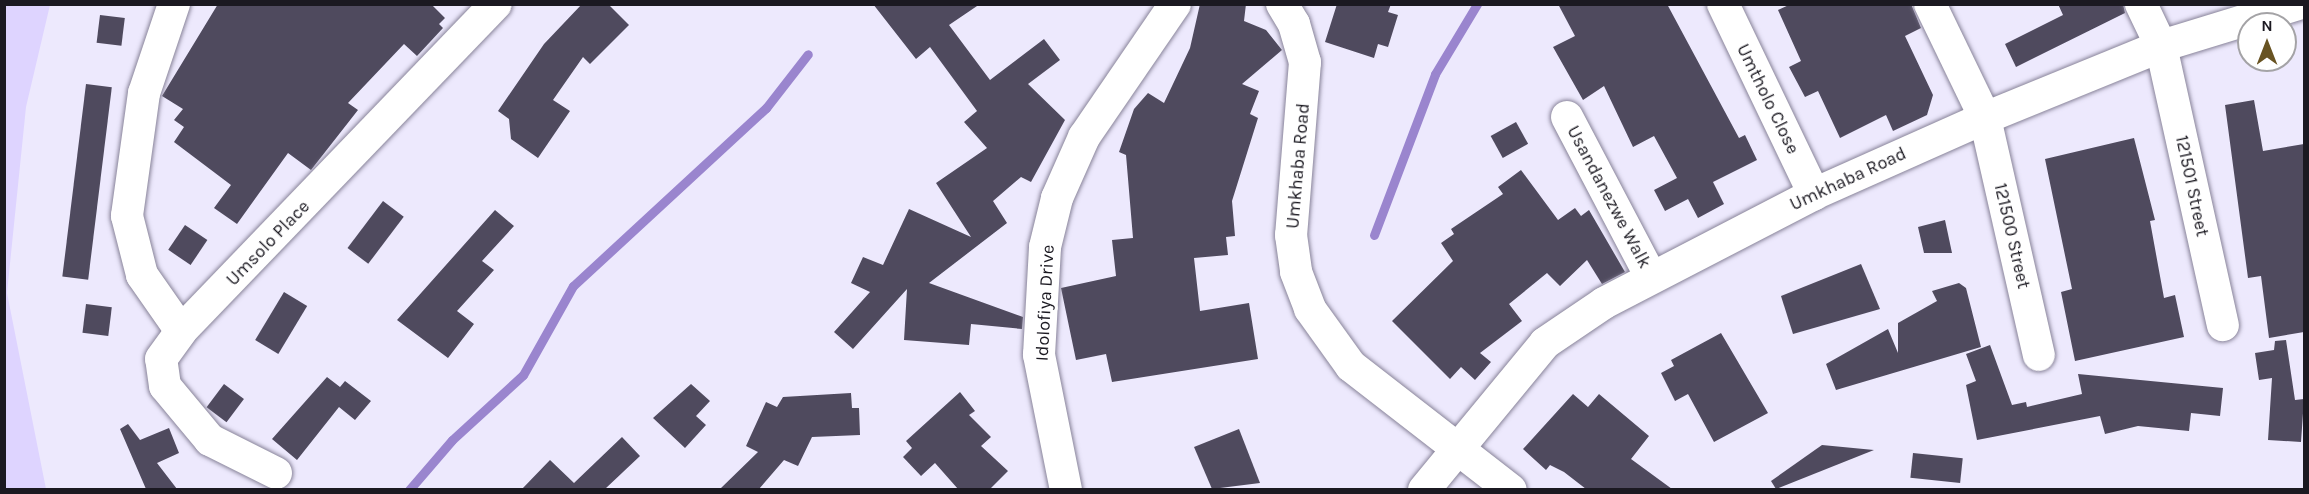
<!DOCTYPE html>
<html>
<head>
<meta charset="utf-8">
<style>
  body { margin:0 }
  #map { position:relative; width:2309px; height:494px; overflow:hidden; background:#ede9fd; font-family:Karla,sans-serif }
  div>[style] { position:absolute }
  .green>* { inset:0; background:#ded4ff }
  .stream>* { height:9px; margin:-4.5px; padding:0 4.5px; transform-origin:4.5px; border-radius:4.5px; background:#9a85ce }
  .building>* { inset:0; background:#4f4a5e; transform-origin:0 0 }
  .roads { filter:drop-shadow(0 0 2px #888399) drop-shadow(0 0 2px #888399) }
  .street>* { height:32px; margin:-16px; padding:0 16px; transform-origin:16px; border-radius:16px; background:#fff }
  span { translate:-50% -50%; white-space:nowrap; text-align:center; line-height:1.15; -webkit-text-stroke:6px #fff; paint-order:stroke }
  .street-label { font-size:18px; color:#1b1921 }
  .frame { position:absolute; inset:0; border:6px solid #1b1921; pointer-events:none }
  .north { position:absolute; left:2237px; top:12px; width:60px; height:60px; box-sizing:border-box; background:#fff; border:2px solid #a4a3a6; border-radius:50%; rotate:0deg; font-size:16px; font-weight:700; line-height:24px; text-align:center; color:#1b1921 }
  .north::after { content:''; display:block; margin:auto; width:21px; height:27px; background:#685322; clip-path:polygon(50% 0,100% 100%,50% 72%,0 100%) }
</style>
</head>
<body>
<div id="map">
  <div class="green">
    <i style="clip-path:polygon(4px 5px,50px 5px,26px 107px,7px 293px,46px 489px,5px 489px)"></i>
  </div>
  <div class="stream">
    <i style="left:1374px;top:235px;width:172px;rotate:-69.2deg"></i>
    <i style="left:1435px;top:74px;width:82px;rotate:-59deg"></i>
    <i style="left:409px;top:490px;width:66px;rotate:-49.3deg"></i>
    <i style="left:452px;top:440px;width:96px;rotate:-42.5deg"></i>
    <i style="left:523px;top:375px;width:102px;rotate:-60.7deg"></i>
    <i style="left:573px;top:286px;width:263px;rotate:-42.7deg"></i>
    <i style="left:766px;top:108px;width:68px;rotate:-52.1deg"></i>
  </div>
  <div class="building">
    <i style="clip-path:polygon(218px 4px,431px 4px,445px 18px,439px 24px,443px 28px,417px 56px,404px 44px,348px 103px,358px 110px,311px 170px,288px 153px,237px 224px,214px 208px,231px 185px,174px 142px,184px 127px,174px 120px,183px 109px,162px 96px)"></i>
    <i style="clip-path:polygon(582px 4px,608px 4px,629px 25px,590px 64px,583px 57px,553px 100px,570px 111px,538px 158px,511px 139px,509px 119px,498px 111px,544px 44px)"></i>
    <i style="clip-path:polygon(873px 4px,980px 4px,949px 25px,990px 80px,1044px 39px,1060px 60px,1028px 84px,1065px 120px,1031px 182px,1021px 177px,993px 201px,1007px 223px,929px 283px,1023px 317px,1022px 329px,971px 324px,969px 345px,904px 340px,907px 289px,853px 349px,834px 332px,870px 292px,851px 283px,863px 257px,883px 265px,909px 209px,971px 237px,936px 183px,987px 148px,964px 122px,977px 111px,930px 47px,916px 59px)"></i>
    <i style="clip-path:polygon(1200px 4px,1246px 4px,1244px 21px,1266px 30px,1282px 50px,1242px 84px,1259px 91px,1250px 114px,1258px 118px,1232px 201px,1235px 236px,1226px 237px,1228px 255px,1194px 258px,1200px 311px,1249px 303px,1258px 359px,1112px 382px,1106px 354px,1076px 360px,1061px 288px,1116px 276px,1112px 240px,1133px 238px,1126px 155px,1119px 152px,1134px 109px,1148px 93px,1164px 103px,1190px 48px)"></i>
    <i style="clip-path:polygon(1337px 4px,1391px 4px,1388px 12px,1398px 15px,1388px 47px,1378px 44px,1374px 58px,1325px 42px)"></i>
    <i style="clip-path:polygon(1558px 4px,1667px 4px,1739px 138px,1745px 135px,1757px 160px,1713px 182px,1724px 204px,1698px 218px,1688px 199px,1665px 211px,1654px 190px,1677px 178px,1654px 136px,1633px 147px,1604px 86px,1583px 100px,1553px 47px,1575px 36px)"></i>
    <i style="clip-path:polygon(1791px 4px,1911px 4px,1921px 28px,1905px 36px,1933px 95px,1927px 115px,1893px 131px,1886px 115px,1840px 138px,1818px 91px,1805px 97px,1789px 67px,1801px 61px,1778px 10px)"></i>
    <i style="clip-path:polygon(2058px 4px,2123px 4px,2125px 13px,2016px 67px,2005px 44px,2063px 15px)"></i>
    <i style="left:100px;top:15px;width:25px;height:28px;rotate:7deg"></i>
    <i style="left:86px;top:84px;width:26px;height:194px;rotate:7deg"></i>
    <i style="clip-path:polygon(2254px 100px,2263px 151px,2304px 144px,2304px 332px,2269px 338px,2261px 276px,2248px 278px,2225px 105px)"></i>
    <i style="left:1516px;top:122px;width:25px;height:29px;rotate:61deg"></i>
    <i style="clip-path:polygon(2134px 138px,2155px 220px,2150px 221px,2164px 298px,2175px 295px,2184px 337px,2075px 361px,2061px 292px,2072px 289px,2045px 159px)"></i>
    <i style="clip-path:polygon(1521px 170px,1558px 220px,1575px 208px,1581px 216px,1589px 210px,1625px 272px,1602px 284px,1587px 260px,1560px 286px,1547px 273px,1509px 304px,1522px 321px,1480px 353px,1491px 362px,1475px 380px,1461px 367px,1450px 379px,1392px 321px,1453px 261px,1441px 243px,1454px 234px,1451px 229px,1503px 194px,1498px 187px)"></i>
    <i style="left:383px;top:201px;width:26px;height:59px;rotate:37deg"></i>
    <i style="clip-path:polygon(495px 210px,514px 226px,482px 261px,494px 270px,457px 311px,474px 324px,448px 358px,397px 320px)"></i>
    <i style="clip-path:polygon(1945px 220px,1952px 253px,1924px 253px,1918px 227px)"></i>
    <i style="left:185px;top:225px;width:27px;height:30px;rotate:34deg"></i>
    <i style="clip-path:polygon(1861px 264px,1880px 309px,1793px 334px,1781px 296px)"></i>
    <i style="clip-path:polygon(1959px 283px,1966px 288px,1981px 347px,1836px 390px,1826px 364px,1888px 329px,1898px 353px,1898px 323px,1937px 301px,1932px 291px)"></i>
    <i style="left:284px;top:292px;width:27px;height:56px;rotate:31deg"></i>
    <i style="left:86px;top:304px;width:26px;height:29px;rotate:7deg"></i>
    <i style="clip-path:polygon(1721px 333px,1768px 413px,1714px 442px,1688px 394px,1675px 401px,1661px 373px,1674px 366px,1671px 360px)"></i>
    <i style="clip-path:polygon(2286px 340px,2295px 400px,2304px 399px,2301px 442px,2268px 440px,2272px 378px,2259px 380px,2255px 353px,2274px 350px,2275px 341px)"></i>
    <i style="clip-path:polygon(1990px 345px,2012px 405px,2026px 402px,2027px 407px,2082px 394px,2078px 374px,2223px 388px,2220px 416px,2191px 413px,2189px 431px,2138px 426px,2105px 434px,2100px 416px,1977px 440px,1966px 385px,1976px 381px,1966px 354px)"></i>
    <i style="clip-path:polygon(327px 377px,340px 387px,345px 381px,371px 401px,355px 420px,339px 407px,297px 460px,272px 439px)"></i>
    <i style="left:224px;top:384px;width:25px;height:29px;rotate:37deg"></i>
    <i style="clip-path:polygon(691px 384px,710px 401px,696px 416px,706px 425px,685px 448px,653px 418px)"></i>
    <i style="clip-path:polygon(960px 392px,975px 411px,969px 415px,991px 437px,981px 446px,1008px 471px,990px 489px,958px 489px,935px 463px,921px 476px,903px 457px,912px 448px,906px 441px)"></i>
    <i style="clip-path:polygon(851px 393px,852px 408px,859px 408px,860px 435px,812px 437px,798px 466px,784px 460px,759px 489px,720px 489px,758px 452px,746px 446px,766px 402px,777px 407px,783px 397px)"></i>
    <i style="clip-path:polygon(1573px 394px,1588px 407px,1599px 394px,1649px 436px,1631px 459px,1672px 489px,1586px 489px,1564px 472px,1550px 465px,1546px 470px,1523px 449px)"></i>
    <i style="clip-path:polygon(128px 424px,140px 440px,169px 428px,179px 453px,157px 463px,177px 489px,146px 489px,120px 429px)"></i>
    <i style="clip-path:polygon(1239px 429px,1260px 483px,1212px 489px,1194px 447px)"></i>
    <i style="clip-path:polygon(622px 437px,640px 456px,605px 489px,522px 489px,550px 460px,574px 483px)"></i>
    <i style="clip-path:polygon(1822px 445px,1874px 450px,1776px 489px,1771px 481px)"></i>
    <i style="left:1913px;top:453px;width:50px;height:25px;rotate:6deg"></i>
  </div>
  <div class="roads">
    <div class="street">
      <i style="left:174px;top:4px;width:94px;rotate:108.6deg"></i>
      <i style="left:144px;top:93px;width:124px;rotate:97.9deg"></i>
      <i style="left:127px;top:216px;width:61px;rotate:75.7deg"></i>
      <i style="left:142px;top:275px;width:68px;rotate:55.1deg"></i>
      <i style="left:1282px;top:4px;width:23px;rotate:59deg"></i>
      <i style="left:1294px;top:24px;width:40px;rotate:74deg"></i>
      <i style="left:1305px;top:62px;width:174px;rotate:94.6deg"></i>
      <i style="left:1291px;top:235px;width:37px;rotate:82deg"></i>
      <i style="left:1296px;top:272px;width:40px;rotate:69deg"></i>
      <i style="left:1310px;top:309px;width:70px;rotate:54.3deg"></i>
      <i style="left:1351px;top:366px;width:202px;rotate:37.8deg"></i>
      <i style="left:1723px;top:4px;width:211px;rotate:64.4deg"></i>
      <i style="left:1930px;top:4px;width:127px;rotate:64.2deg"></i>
      <i style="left:1985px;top:118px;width:243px;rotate:77.2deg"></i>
      <i style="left:2141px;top:4px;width:47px;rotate:64.5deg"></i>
      <i style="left:2161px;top:46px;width:286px;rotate:77.5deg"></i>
      <i style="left:1567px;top:117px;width:181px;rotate:62.3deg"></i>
      <i style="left:276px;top:473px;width:74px;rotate:-153.4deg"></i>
      <i style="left:210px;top:440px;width:70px;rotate:-129.8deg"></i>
      <i style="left:165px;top:386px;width:27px;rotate:-98deg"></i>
      <i style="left:161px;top:359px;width:34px;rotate:-54deg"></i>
      <i style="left:181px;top:331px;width:454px;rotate:-46.1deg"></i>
      <i style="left:1066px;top:490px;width:138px;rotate:-101.3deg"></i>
      <i style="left:1039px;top:355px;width:108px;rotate:-86.8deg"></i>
      <i style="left:1045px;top:247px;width:50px;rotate:-76.2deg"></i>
      <i style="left:1057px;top:198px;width:67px;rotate:-66.1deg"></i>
      <i style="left:1084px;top:137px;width:161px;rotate:-55.6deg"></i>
      <i style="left:1424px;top:490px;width:190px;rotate:-50.5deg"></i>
      <i style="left:1545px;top:343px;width:71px;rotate:-34.1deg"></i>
      <i style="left:1604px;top:303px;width:237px;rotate:-27.4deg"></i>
      <i style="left:1814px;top:194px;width:187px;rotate:-24deg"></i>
      <i style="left:1985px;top:118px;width:190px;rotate:-22.2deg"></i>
      <i style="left:2161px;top:46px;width:143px;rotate:-17deg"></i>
    </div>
  </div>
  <div class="street-label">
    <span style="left:1768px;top:99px;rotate:64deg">Umtholo Close</span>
    <span style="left:1298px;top:166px;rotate:-85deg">Umkhaba Road</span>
    <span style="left:1848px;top:179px;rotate:-25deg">Umkhaba Road</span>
    <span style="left:2192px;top:186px;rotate:78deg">121501 Street</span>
    <span style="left:1609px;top:197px;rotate:62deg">Usandanezwe Walk</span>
    <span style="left:2012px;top:236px;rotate:77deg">121500 Street</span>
    <span style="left:268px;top:243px;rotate:-46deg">Umsolo Place</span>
    <span style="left:1045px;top:303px;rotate:-87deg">Idolofiya Drive</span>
  </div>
  <div class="frame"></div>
  <div class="north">N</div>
</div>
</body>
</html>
